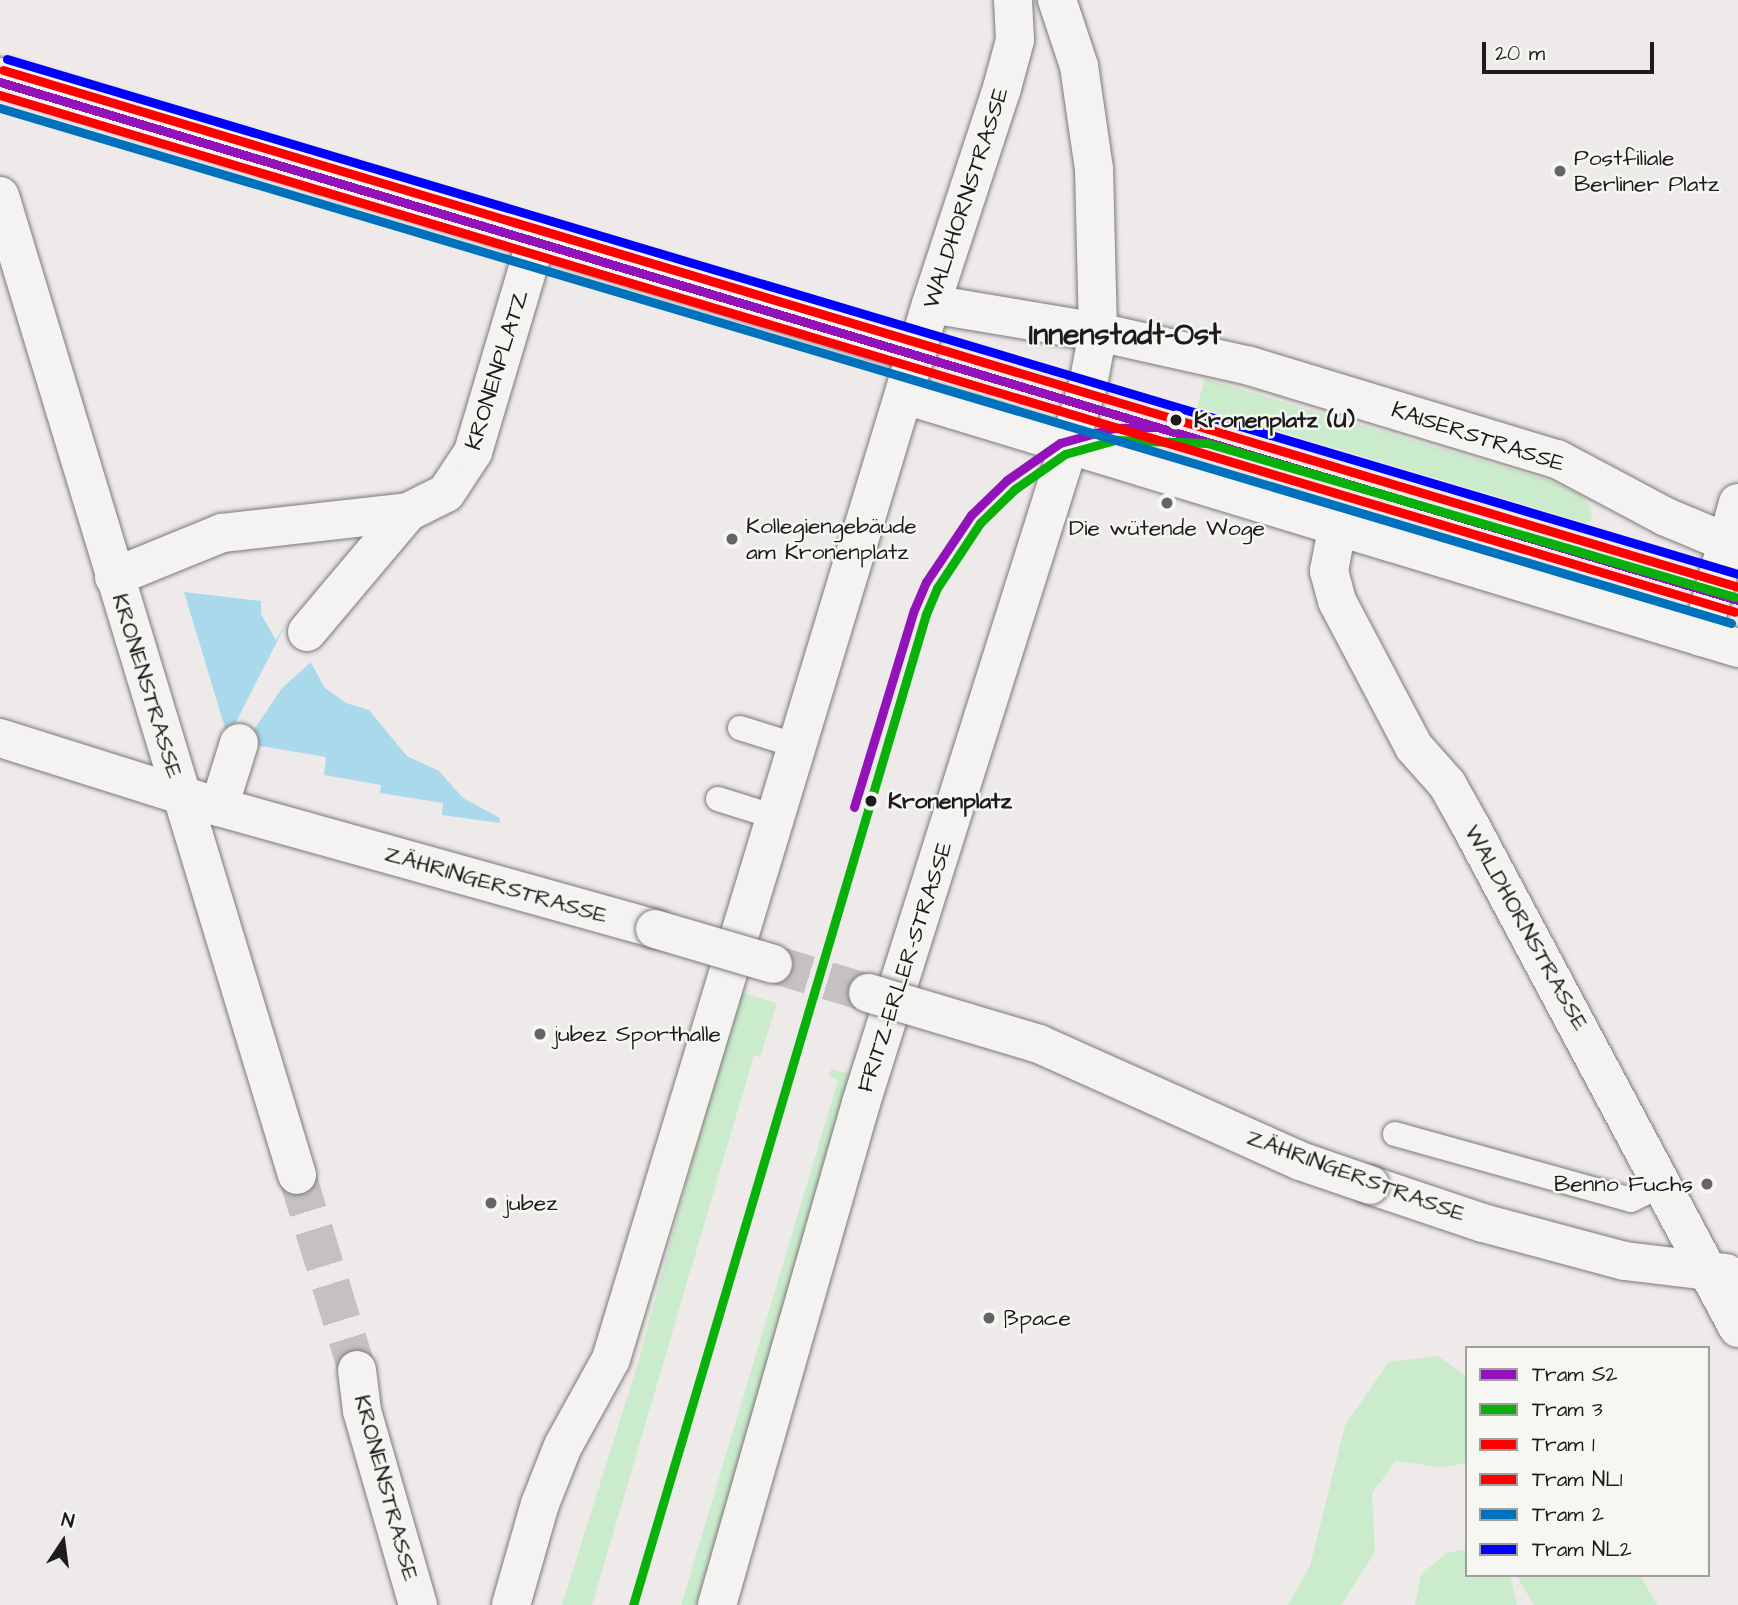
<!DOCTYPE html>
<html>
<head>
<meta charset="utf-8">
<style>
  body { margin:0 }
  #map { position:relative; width:1738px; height:1605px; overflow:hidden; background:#efeaea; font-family:"Architects Daughter",sans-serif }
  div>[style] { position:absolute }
  .green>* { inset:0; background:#caebcc }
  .water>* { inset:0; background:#a9d9eb }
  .pier>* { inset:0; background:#efeaea }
  .street-tunnel>* { height:38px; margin-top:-19px; transform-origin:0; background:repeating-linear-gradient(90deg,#c5c1c1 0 38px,transparent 0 57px) }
  .roads { filter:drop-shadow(0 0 2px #7b7979) drop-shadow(0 0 2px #7b7979) }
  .lane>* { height:24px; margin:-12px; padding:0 12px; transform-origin:12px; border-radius:12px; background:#f4f3f2 }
  .street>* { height:38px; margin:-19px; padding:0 19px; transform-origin:19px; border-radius:19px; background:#f4f3f2 }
  .secondary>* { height:38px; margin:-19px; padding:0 19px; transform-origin:19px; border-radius:19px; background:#f4f3f2 }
  .bridges { filter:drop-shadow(0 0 2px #7b7979) drop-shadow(0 0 2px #7b7979) }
  .street-bridge>* { height:38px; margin:-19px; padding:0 19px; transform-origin:19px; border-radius:19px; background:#f4f3f2 }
  .tram-1>* { height:9px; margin:-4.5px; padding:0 4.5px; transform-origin:4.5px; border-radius:4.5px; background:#9313ba }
  .tram-2>* { height:9px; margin:-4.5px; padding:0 4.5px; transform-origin:4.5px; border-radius:4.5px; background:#0ab00a }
  .tram-3>* { height:9px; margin:-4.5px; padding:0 4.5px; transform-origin:4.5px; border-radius:4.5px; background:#f00 }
  .tram-4>* { height:9px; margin:-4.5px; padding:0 4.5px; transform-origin:4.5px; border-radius:4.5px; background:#f00 }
  .tram-5>* { height:9px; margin:-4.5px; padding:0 4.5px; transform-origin:4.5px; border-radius:4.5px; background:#0071bc }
  .tram-6>* { height:9px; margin:-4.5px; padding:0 4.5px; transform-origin:4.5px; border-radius:4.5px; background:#00f }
  .dots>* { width:19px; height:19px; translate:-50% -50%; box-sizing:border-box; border:4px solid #f6f6f2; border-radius:50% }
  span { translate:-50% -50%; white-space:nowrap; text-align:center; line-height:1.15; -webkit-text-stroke:5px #f6f6f2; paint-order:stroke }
  .poi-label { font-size:23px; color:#1c1c1c }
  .left { translate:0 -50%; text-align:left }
  .right { translate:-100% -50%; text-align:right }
  .street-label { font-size:23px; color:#1c1c1c }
  .stop-label { font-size:23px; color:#1c1c1c; font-weight:700 }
  .district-label { font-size:30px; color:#1c1c1c; font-weight:700 }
  .legend { position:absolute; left:1465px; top:1346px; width:245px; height:231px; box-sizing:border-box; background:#f6f6f2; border:2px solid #9f9f9c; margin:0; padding:9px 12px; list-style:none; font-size:21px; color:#1c1c1c }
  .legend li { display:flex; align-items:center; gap:14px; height:35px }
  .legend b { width:35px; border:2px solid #9f9f9c }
  .north { position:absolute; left:28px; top:1507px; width:70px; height:70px; -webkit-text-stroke:5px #f6f6f2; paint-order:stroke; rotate:13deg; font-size:19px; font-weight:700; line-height:28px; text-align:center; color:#1c1c1c }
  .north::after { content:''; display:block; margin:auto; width:24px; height:32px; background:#1c1c1c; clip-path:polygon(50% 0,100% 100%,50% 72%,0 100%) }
  .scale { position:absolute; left:1482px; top:42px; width:172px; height:32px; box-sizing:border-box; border:4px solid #1c1c1c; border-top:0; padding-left:9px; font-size:21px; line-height:24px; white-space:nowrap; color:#1c1c1c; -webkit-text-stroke:5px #f6f6f2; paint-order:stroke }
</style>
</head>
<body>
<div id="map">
  <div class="green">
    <i style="clip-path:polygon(1205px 379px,1551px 481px,1581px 496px,1590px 507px,1592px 520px,1585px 523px,1197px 407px)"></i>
    <i style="clip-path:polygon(738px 992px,777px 1003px,760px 1057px,754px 1055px,592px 1605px,562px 1605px,638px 1363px)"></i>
    <i style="clip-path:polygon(831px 1069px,853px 1075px,696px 1605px,681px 1605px,838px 1080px,830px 1077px)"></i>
    <i style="clip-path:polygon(1438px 1356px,1467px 1377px,1467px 1463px,1440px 1467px,1396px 1461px,1372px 1493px,1375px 1552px,1341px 1605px,1288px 1605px,1310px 1566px,1345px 1425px,1389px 1362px)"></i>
    <i style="clip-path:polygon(1462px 1550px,1467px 1550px,1467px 1575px,1510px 1575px,1517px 1605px,1415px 1605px,1421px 1575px,1446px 1553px)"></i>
    <i style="clip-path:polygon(1516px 1575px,1640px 1575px,1657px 1605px,1534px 1605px)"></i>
  </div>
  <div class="water">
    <i style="clip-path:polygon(184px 592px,261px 601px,261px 614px,276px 640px,288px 620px,329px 646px,310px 661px,325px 688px,346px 703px,369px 710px,407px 756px,439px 771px,463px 798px,500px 818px,500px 823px,442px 815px,443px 803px,380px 793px,381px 785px,324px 775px,326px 757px,229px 741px)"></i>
  </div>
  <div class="pier">
    <i style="clip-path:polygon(288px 620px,329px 646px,282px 688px,253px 731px,235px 724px)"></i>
  </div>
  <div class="street-tunnel">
    <i style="left:773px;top:964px;width:99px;rotate:17deg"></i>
    <i style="left:297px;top:1175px;width:204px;rotate:72.9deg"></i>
  </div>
  <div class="roads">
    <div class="lane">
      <i style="left:740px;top:728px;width:60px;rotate:17.5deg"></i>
      <i style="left:718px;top:799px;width:60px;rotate:17.5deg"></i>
      <i style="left:1395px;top:1134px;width:245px;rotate:15.6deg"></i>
      <i style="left:1631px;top:1200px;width:37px;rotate:-26deg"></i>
    </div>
    <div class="street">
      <i style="left:0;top:77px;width:958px;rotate:16.75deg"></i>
      <i style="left:0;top:196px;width:1023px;rotate:73.12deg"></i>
      <i style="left:931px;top:304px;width:169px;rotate:9.5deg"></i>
      <i style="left:1098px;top:332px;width:156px;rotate:12.6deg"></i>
      <i style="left:1250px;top:366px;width:321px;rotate:16.9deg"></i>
      <i style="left:1557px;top:459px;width:123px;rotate:28deg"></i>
      <i style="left:1666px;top:517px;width:78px;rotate:22.6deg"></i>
      <i style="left:905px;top:395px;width:871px;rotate:16.89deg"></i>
      <i style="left:1337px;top:529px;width:43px;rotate:100.8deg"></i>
      <i style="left:1329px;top:571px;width:31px;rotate:75deg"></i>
      <i style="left:1337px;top:601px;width:165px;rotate:62.2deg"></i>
      <i style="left:1414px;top:747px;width:50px;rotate:48.3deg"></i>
      <i style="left:1447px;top:784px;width:47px;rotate:60.7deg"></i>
      <i style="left:1470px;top:825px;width:570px;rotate:61.95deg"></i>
      <i style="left:114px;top:577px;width:117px;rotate:-22.2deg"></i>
      <i style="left:222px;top:533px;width:187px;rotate:-6.4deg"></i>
      <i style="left:408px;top:512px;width:42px;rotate:-26.6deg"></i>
      <i style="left:446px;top:493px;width:49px;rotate:-56.6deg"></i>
      <i style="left:473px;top:452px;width:221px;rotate:-73.4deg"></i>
      <i style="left:307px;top:632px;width:157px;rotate:-49.9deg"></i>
      <i style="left:1701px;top:637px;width:139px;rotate:-74.6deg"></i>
      <i style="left:0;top:738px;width:230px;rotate:17.5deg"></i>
      <i style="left:219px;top:807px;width:453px;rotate:15.6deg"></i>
      <i style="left:219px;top:807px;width:67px;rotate:-72.6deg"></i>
      <i style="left:1370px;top:1185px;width:119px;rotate:18.6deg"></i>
      <i style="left:1483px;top:1223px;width:147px;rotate:15deg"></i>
      <i style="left:1625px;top:1261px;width:102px;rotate:6.8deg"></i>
      <i style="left:357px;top:1370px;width:41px;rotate:83deg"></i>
      <i style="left:362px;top:1411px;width:202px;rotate:73.9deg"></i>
    </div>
    <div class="secondary">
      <i style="left:511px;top:1605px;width:105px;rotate:-74deg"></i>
      <i style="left:540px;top:1504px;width:62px;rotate:-68.4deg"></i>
      <i style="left:563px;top:1446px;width:99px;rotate:-61.1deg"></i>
      <i style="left:611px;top:1359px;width:1102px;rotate:-73.13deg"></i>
      <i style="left:931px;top:304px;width:227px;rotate:-71.8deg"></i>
      <i style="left:1002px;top:88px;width:50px;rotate:-74.8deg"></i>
      <i style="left:1015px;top:40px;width:40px;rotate:-92.9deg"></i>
      <i style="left:717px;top:1605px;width:522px;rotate:-73.99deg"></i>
      <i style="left:861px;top:1103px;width:753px;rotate:-72.46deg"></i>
      <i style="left:1088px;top:385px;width:54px;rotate:-79.3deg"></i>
      <i style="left:1098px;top:332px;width:163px;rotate:-91.4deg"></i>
      <i style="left:1094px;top:169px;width:104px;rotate:-98.3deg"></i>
      <i style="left:1079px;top:66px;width:70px;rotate:-108.4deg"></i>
    </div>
  </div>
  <div class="bridges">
    <div class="street-bridge">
      <i style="left:655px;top:929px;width:123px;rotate:16.5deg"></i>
      <i style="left:868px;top:993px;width:178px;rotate:16.6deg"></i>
      <i style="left:1039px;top:1044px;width:286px;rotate:24.1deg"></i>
      <i style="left:1300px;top:1161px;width:74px;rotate:18.9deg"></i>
    </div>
  </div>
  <div class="tram-1">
    <i style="left:0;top:82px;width:1814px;rotate:16.6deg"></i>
    <i style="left:854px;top:807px;width:206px;rotate:-73.1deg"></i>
    <i style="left:914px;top:610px;width:30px;rotate:-67deg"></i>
    <i style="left:926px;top:582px;width:81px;rotate:-56.1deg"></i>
    <i style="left:971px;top:515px;width:50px;rotate:-44.2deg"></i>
    <i style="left:1007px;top:480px;width:65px;rotate:-34.9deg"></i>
    <i style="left:1060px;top:443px;width:56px;rotate:-15.5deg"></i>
    <i style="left:1114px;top:428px;width:41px;rotate:-1.4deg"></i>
  </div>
  <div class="tram-2">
    <i style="left:633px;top:1605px;width:1033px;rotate:-73.53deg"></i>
    <i style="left:926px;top:614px;width:28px;rotate:-67deg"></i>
    <i style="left:937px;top:588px;width:78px;rotate:-56.5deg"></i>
    <i style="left:980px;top:523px;width:49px;rotate:-44.2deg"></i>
    <i style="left:1015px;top:489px;width:61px;rotate:-35deg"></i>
    <i style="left:1065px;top:454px;width:52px;rotate:-15.6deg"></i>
    <i style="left:1115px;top:440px;width:92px;rotate:1.9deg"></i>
    <i style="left:1207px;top:443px;width:550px;rotate:16.26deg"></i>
  </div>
  <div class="tram-3">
    <i style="left:0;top:95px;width:1810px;rotate:16.59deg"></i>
  </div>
  <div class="tram-4">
    <i style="left:3px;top:70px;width:1810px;rotate:16.59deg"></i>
  </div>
  <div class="tram-5">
    <i style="left:0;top:108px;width:1806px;rotate:16.57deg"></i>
  </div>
  <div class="tram-6">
    <i style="left:7px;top:59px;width:1806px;rotate:16.57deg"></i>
  </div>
  <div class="dots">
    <i style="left:1560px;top:171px;background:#666464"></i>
    <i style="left:1176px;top:420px;background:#1c1c1c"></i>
    <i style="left:1167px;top:503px;background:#666464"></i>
    <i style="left:732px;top:539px;background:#666464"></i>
    <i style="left:871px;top:801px;background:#1c1c1c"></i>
    <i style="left:540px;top:1034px;background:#666464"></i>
    <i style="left:1707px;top:1184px;background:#666464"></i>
    <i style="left:491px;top:1203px;background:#666464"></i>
    <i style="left:989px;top:1318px;background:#666464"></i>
  </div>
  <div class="poi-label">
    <span class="left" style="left:1574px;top:171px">Postfiliale<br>Berliner Platz</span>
    <span class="left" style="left:746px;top:539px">Kollegiengebäude<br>am Kronenplatz</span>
    <span style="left:1167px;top:528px">Die wütende Woge</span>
    <span class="left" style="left:554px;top:1034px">jubez Sporthalle</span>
    <span class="right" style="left:1693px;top:1184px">Benno Fuchs</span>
    <span class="left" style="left:505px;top:1203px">jubez</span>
    <span class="left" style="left:1003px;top:1318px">ßpace</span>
  </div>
  <div class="street-label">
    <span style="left:966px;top:198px;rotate:-72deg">WALDHORNSTRASSE</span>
    <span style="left:497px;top:370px;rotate:-73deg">KRONENPLATZ</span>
    <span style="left:1478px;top:437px;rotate:18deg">KAISERSTRASSE</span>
    <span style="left:147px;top:686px;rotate:73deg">KRONENSTRASSE</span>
    <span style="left:496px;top:885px;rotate:16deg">ZÄHRINGERSTRASSE</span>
    <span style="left:1526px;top:928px;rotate:61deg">WALDHORNSTRASSE</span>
    <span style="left:905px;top:967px;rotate:-72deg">FRITZ-ERLER-STRASSE</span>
    <span style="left:1356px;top:1176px;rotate:20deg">ZÄHRINGERSTRASSE</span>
    <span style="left:386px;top:1488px;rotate:75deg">KRONENSTRASSE</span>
  </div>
  <div class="stop-label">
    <span class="left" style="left:1194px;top:420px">Kronenplatz (U)</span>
    <span class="left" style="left:888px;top:801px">Kronenplatz</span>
  </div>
  <div class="district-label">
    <span style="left:1125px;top:335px">Innenstadt-Ost</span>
  </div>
  <ul class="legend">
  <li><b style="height:9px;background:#9313ba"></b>Tram S2</li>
  <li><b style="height:9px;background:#0ab00a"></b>Tram 3</li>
  <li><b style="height:9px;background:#f00"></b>Tram 1</li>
  <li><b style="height:9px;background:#f00"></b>Tram NL1</li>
  <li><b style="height:9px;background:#0071bc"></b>Tram 2</li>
  <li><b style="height:9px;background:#00f"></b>Tram NL2</li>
  </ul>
  <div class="north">N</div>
  <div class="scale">20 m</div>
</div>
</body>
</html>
